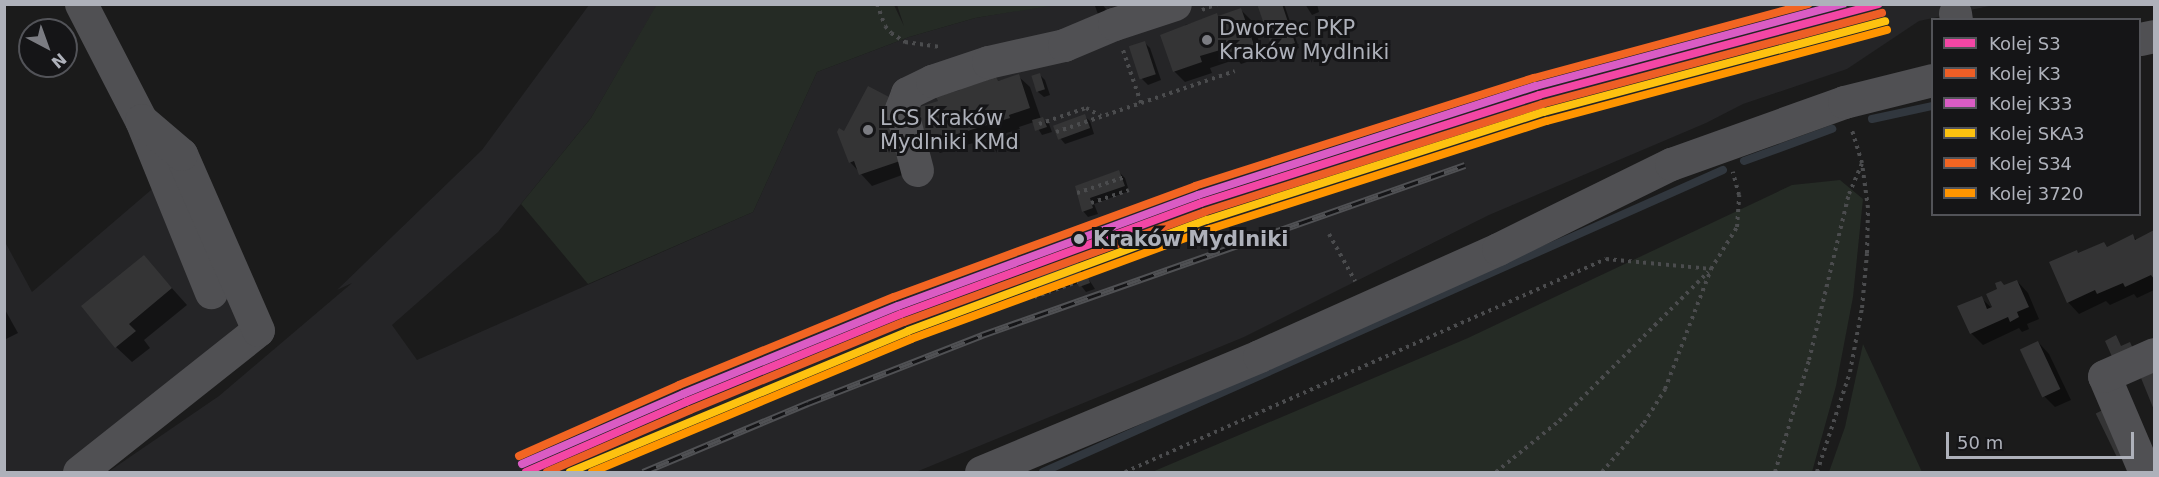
<!DOCTYPE html>
<html>
<head>
<meta charset="utf-8">
<style>
  body { margin:0 }
  #map { position:relative; width:2159px; height:477px; overflow:hidden; background:#1b1b1b; font-family:"DejaVu Sans",sans-serif }
  div>[style] { position:absolute }
  .built>* { inset:0; background:#252527 }
  .green>* { inset:0; background:#252b25 }
  .shadow>* { inset:0; background:#0007 }
  .stream>* { height:8px; margin:-4px; padding:0 4px; transform-origin:4px; border-radius:4px; background:#31373e }
  .building>* { inset:0; background:#343435; transform-origin:0 0 }
  .path>* { height:4px; margin-top:-2px; transform-origin:0; background:repeating-linear-gradient(90deg,#4b4c4e 0 3px,transparent 0 7.5px) }
  .minor>* { height:33px; margin:-16.5px; padding:0 16.5px; transform-origin:16.5px; border-radius:16.5px; background:#505053 }
  .rail>* { height:7px; margin-top:-3.5px; transform-origin:0; background:repeating-linear-gradient(90deg,#151517 0 14px,#505154 0 28px); box-sizing:border-box; border-block:2px solid #505154 }
  .rail-1>* { height:8px; margin:-4px; padding:0 4px; transform-origin:4px; border-radius:4px; background:#f346a5 }
  .rail-2>* { height:8px; margin:-4px; padding:0 4px; transform-origin:4px; border-radius:4px; background:#ed5e26 }
  .rail-3>* { height:8px; margin:-4px; padding:0 4px; transform-origin:4px; border-radius:4px; background:#da5cc4 }
  .rail-4>* { height:8px; margin:-4px; padding:0 4px; transform-origin:4px; border-radius:4px; background:#fec210 }
  .rail-5>* { height:8px; margin:-4px; padding:0 4px; transform-origin:4px; border-radius:4px; background:#f26522 }
  .rail-6>* { height:8px; margin:-4px; padding:0 4px; transform-origin:4px; border-radius:4px; background:#ff9500 }
  .dots>* { width:16px; height:16px; translate:-50% -50%; box-sizing:border-box; border:3px solid #151517; border-radius:50% }
  span { translate:-50% -50%; white-space:nowrap; text-align:center; line-height:1.15; -webkit-text-stroke:6px #151517; paint-order:stroke }
  .poi-label { font-size:21px; color:#aeb1ba }
  .left { translate:0 -50%; text-align:left }
  .stop-label { font-size:21px; color:#aeb1ba; font-weight:700 }
  .frame { position:absolute; inset:0; border:6px solid #aeb1ba; pointer-events:none }
  .legend { position:absolute; left:1931px; top:18px; width:210px; height:198px; box-sizing:border-box; background:#151517; border:2px solid #525358; margin:0; padding:8px 10px; list-style:none; font-size:18px; color:#aeb1ba }
  .legend li { display:flex; align-items:center; gap:12px; height:30px }
  .legend b { width:30px; border:2px solid #525358 }
  .north { position:absolute; left:18px; top:18px; width:60px; height:60px; box-sizing:border-box; background:#151517; border:2px solid #525358; border-radius:50%; rotate:139deg; font-size:16px; font-weight:700; line-height:24px; text-align:center; color:#aeb1ba }
  .north::after { content:''; display:block; margin:auto; width:21px; height:27px; background:#7b7c82; clip-path:polygon(50% 0,100% 100%,50% 72%,0 100%) }
  .scale { position:absolute; left:1946px; top:432px; width:188px; height:27px; box-sizing:border-box; border:3px solid #aeb1ba; border-top:0; padding-left:8px; font-size:18px; line-height:21px; white-space:nowrap; color:#aeb1ba; -webkit-text-stroke:4px #151517; paint-order:stroke }
</style>
</head>
<body>
<div id="map">
  <div class="built">
    <i style="clip-path:polygon(1056px 4px,1994px 5px,1919px 21px,1847px 69px,1743px 104px,1706px 123px,1489px 215px,1244px 337px,916px 472px,108px 472px,219px 396px,352px 283px,337px 290px,482px 150px,589px 5px,657px 5px,591px 118px,498px 232px,392px 325px,417px 360px,753px 212px,817px 72px,909px 37px,975px 18px)"></i>
    <i style="clip-path:polygon(172px 172px,246px 329px,68px 472px,5px 472px,4px 240px,32px 292px)"></i>
  </div>
  <div class="green">
    <i style="clip-path:polygon(657px 4px,894px 5px,904px 26px,897px 5px,1056px 5px,975px 18px,909px 37px,817px 72px,753px 212px,588px 284px,521px 204px,591px 118px)"></i>
    <i style="clip-path:polygon(1840px 180px,1863px 199px,1853px 297px,1836px 386px,1812px 472px,1152px 472px,1468px 338px,1792px 185px)"></i>
    <i style="clip-path:polygon(1863px 344px,1922px 472px,1829px 472px,1845px 427px)"></i>
  </div>
  <div class="shadow">
    <i style="clip-path:polygon(1102px 4px,1106px 9px,1099px 17px,1095px 6px)"></i>
    <i style="clip-path:polygon(1259px 4px,1284px 4px,1299px 48px,1280px 55px,1274px 49px)"></i>
    <i style="clip-path:polygon(1305px 4px,1317px 4px,1319px 12px,1312px 15px)"></i>
    <i style="clip-path:polygon(1241px 10px,1252px 21px,1264px 56px,1241px 64px,1237px 59px,1210px 68px,1212px 73px,1185px 82px,1174px 71px,1185px 25px)"></i>
    <i style="clip-path:polygon(1144px 42px,1150px 48px,1161px 80px,1148px 85px,1142px 79px)"></i>
    <i style="clip-path:polygon(1040px 75px,1045px 80px,1050px 95px,1044px 97px,1038px 92px)"></i>
    <i style="clip-path:polygon(1018px 76px,1030px 87px,1041px 119px,1049px 124px,1052px 132px,1042px 135px,1034px 122px,1019px 127px,1020px 129px,940px 153px,929px 142px,973px 87px)"></i>
    <i style="clip-path:polygon(868px 88px,913px 171px,872px 186px,850px 162px,845px 133px)"></i>
    <i style="clip-path:polygon(1084px 116px,1090px 121px,1094px 134px,1065px 144px,1060px 138px)"></i>
    <i style="clip-path:polygon(1119px 172px,1125px 178px,1129px 191px,1094px 204px,1098px 214px,1088px 217px,1083px 211px,1076px 187px)"></i>
    <i style="clip-path:polygon(2154px 232px,2154px 290px,2137px 298px,2134px 294px,2110px 305px,2106px 301px,2079px 314px,2068px 302px,2079px 254px,2104px 244px,2108px 248px,2132px 236px,2137px 240px)"></i>
    <i style="clip-path:polygon(144px 257px,187px 305px,144px 340px,150px 348px,132px 362px,116px 347px)"></i>
    <i style="clip-path:polygon(1077px 261px,1095px 289px,1086px 292px,1079px 283px,1047px 294px,1041px 289px)"></i>
    <i style="clip-path:polygon(2017px 281px,2028px 293px,2039px 319px,2027px 324px,2029px 329px,2022px 332px,2019px 328px,1983px 345px,1971px 333px,1981px 298px,1996px 312px,2005px 286px)"></i>
    <i style="clip-path:polygon(4px 308px,18px 333px,4px 340px)"></i>
    <i style="clip-path:polygon(2038px 342px,2049px 354px,2071px 400px,2055px 407px,2044px 396px)"></i>
  </div>
  <div class="stream">
    <i style="left:1872px;top:119px;width:61px;rotate:-12.2deg"></i>
    <i style="left:1744px;top:161px;width:94px;rotate:-20deg"></i>
    <i style="left:1043px;top:472px;width:744px;rotate:-23.95deg"></i>
  </div>
  <div class="building">
    <i style="clip-path:polygon(1257px 4px,1282px 4px,1295px 43px,1273px 50px)"></i>
    <i style="clip-path:polygon(1241px 8px,1254px 45px,1229px 53px,1227px 48px,1200px 56px,1202px 62px,1173px 72px,1160px 35px,1217px 13px,1218px 16px)"></i>
    <i style="left:1145px;top:41px;width:35px;height:17px;rotate:72deg"></i>
    <i style="left:1040px;top:73px;width:17px;height:9px;rotate:73deg"></i>
    <i style="clip-path:polygon(1019px 74px,1030px 108px,1009px 115px,1010px 118px,928px 143px,916px 108px,938px 101px,936px 97px,960px 90px,962px 84px,973px 85px,996px 77px,998px 81px)"></i>
    <i style="clip-path:polygon(868px 86px,893px 99px,903px 160px,859px 175px,854px 161px,849px 163px,837px 132px,839px 128px,844px 131px)"></i>
    <i style="left:1085px;top:114px;width:15px;height:34px;rotate:70deg"></i>
    <i style="clip-path:polygon(1043px 117px,1047px 127px,1035px 131px,1032px 120px)"></i>
    <i style="clip-path:polygon(1119px 170px,1125px 186px,1090px 198px,1093px 208px,1082px 212px,1075px 186px)"></i>
    <i style="clip-path:polygon(2154px 230px,2154px 279px,2151px 275px,2125px 287px,2123px 283px,2097px 294px,2095px 290px,2067px 303px,2049px 262px,2077px 250px,2078px 253px,2104px 242px,2107px 247px,2133px 234px,2135px 240px)"></i>
    <i style="clip-path:polygon(144px 255px,172px 288px,129px 324px,136px 331px,115px 348px,81px 306px)"></i>
    <i style="clip-path:polygon(1077px 259px,1082px 274px,1087px 273px,1090px 283px,1079px 287px,1075px 277px,1040px 290px,1035px 274px)"></i>
    <i style="clip-path:polygon(2017px 280px,2029px 307px,2017px 312px,2019px 317px,2010px 322px,2008px 317px,1970px 334px,1957px 306px,1982px 296px,1987px 309px,1992px 307px,1986px 294px,1997px 289px,1995px 283px,2001px 281px,2004px 285px)"></i>
    <i style="clip-path:polygon(2116px 335px,2121px 346px,2130px 342px,2134px 351px,2114px 361px,2105px 341px)"></i>
    <i style="left:2038px;top:341px;width:53px;height:20px;rotate:65deg"></i>
    <i style="clip-path:polygon(2154px 372px,2154px 410px,2141px 378px)"></i>
    <i style="left:2111px;top:406px;width:50px;height:17px;rotate:64deg"></i>
  </div>
  <div class="path">
    <i style="left:877px;top:4px;width:23px;rotate:70deg"></i>
    <i style="left:885px;top:26px;width:9px;rotate:49deg"></i>
    <i style="left:891px;top:33px;width:17px;rotate:33deg"></i>
    <i style="left:905px;top:42px;width:34px;rotate:8deg"></i>
    <i style="left:1202px;top:10px;width:17px;rotate:-21deg"></i>
    <i style="left:1141px;top:103px;width:99px;rotate:-18.8deg"></i>
    <i style="left:1039px;top:124px;width:50px;rotate:-18.8deg"></i>
    <i style="left:1086px;top:108px;width:17px;rotate:28deg"></i>
    <i style="left:1056px;top:132px;width:90px;rotate:-18.8deg"></i>
    <i style="left:1141px;top:103px;width:56px;rotate:-108.8deg"></i>
    <i style="left:1077px;top:193px;width:51px;rotate:-18.4deg"></i>
    <i style="left:1091px;top:203px;width:40px;rotate:-18.9deg"></i>
    <i style="left:1329px;top:234px;width:54px;rotate:61deg"></i>
    <i style="left:1029px;top:285px;width:54px;rotate:-19.4deg"></i>
    <i style="left:1034px;top:297px;width:46px;rotate:-19.2deg"></i>
    <i style="left:1125px;top:472px;width:526px;rotate:-23.89deg"></i>
    <i style="left:1606px;top:259px;width:105px;rotate:5.4deg"></i>
    <i style="left:1496px;top:472px;width:81px;rotate:-39deg"></i>
    <i style="left:1559px;top:421px;width:211px;rotate:-45deg"></i>
    <i style="left:1602px;top:472px;width:65px;rotate:-49.4deg"></i>
    <i style="left:1644px;top:423px;width:40px;rotate:-58deg"></i>
    <i style="left:1665px;top:389px;width:129px;rotate:-69deg"></i>
    <i style="left:1711px;top:269px;width:49px;rotate:-58.2deg"></i>
    <i style="left:1737px;top:227px;width:32px;rotate:-86deg"></i>
    <i style="left:1739px;top:195px;width:24px;rotate:-105deg"></i>
    <i style="left:1775px;top:472px;width:117px;rotate:-73.1deg"></i>
    <i style="left:1809px;top:360px;width:171px;rotate:-76.5deg"></i>
    <i style="left:1849px;top:194px;width:33px;rotate:-67deg"></i>
    <i style="left:1817px;top:472px;width:105px;rotate:-71.7deg"></i>
    <i style="left:1850px;top:372px;width:65px;rotate:-79.4deg"></i>
    <i style="left:1862px;top:308px;width:55px;rotate:-84.8deg"></i>
    <i style="left:1867px;top:253px;width:45px;rotate:-88.7deg"></i>
    <i style="left:1868px;top:208px;width:45px;rotate:-97.6deg"></i>
    <i style="left:1862px;top:163px;width:37px;rotate:-107deg"></i>
  </div>
  <div class="minor">
    <i style="left:81px;top:4px;width:131px;rotate:62.7deg"></i>
    <i style="left:141px;top:120px;width:186px;rotate:67.9deg"></i>
    <i style="left:1955px;top:13px;width:7px;rotate:82deg"></i>
    <i style="left:2140px;top:39px;width:14px;rotate:-12deg"></i>
    <i style="left:917px;top:170px;width:63px;rotate:-104.7deg"></i>
    <i style="left:901px;top:109px;width:17px;rotate:-69deg"></i>
    <i style="left:907px;top:93px;width:28px;rotate:-26deg"></i>
    <i style="left:932px;top:81px;width:59px;rotate:-18.7deg"></i>
    <i style="left:988px;top:62px;width:78px;rotate:-12.6deg"></i>
    <i style="left:1064px;top:45px;width:54px;rotate:-22.8deg"></i>
    <i style="left:1114px;top:24px;width:64px;rotate:-18.2deg"></i>
    <i style="left:79px;top:472px;width:228px;rotate:-38.4deg"></i>
    <i style="left:258px;top:330px;width:192px;rotate:-113.6deg"></i>
    <i style="left:181px;top:154px;width:52px;rotate:-139.6deg"></i>
    <i style="left:981px;top:472px;width:301px;rotate:-22.6deg"></i>
    <i style="left:1259px;top:356px;width:262px;rotate:-24.1deg"></i>
    <i style="left:1498px;top:249px;width:193px;rotate:-26.2deg"></i>
    <i style="left:1671px;top:164px;width:184px;rotate:-19.7deg"></i>
    <i style="left:1844px;top:102px;width:91px;rotate:-14deg"></i>
    <i style="left:2145px;top:472px;width:104px;rotate:-113.1deg"></i>
    <i style="left:2104px;top:376px;width:55px;rotate:-23.7deg"></i>
  </div>
  <div class="rail">
    <i style="left:643px;top:472px;width:179px;rotate:-22.7deg"></i>
    <i style="left:808px;top:403px;width:187px;rotate:-21.3deg"></i>
    <i style="left:982px;top:335px;width:512px;rotate:-19.39deg"></i>
  </div>
  <div class="rail-1">
    <i style="left:526px;top:472px;width:175px;rotate:-23.6deg"></i>
    <i style="left:686px;top:402px;width:232px;rotate:-22.3deg"></i>
    <i style="left:901px;top:314px;width:320px;rotate:-20.3deg"></i>
    <i style="left:1201px;top:203px;width:355px;rotate:-17.7deg"></i>
    <i style="left:1539px;top:95px;width:351px;rotate:-15deg"></i>
  </div>
  <div class="rail-2">
    <i style="left:547px;top:472px;width:156px;rotate:-23.4deg"></i>
    <i style="left:690px;top:410px;width:231px;rotate:-22.4deg"></i>
    <i style="left:904px;top:322px;width:320px;rotate:-20.1deg"></i>
    <i style="left:1204px;top:212px;width:355px;rotate:-17.7deg"></i>
    <i style="left:1542px;top:104px;width:352px;rotate:-15deg"></i>
  </div>
  <div class="rail-3">
    <i style="left:522px;top:464px;width:176px;rotate:-23.5deg"></i>
    <i style="left:683px;top:394px;width:232px;rotate:-22.3deg"></i>
    <i style="left:898px;top:306px;width:320px;rotate:-20.3deg"></i>
    <i style="left:1198px;top:195px;width:355px;rotate:-17.9deg"></i>
    <i style="left:1536px;top:86px;width:318px;rotate:-15deg"></i>
  </div>
  <div class="rail-4">
    <i style="left:570px;top:472px;width:366px;rotate:-22.6deg"></i>
    <i style="left:908px;top:331px;width:319px;rotate:-20.4deg"></i>
    <i style="left:1207px;top:220px;width:354px;rotate:-17.8deg"></i>
    <i style="left:1544px;top:112px;width:353px;rotate:-14.9deg"></i>
  </div>
  <div class="rail-5">
    <i style="left:519px;top:456px;width:175px;rotate:-23.9deg"></i>
    <i style="left:679px;top:385px;width:232px;rotate:-22.3deg"></i>
    <i style="left:894px;top:297px;width:321px;rotate:-20.2deg"></i>
    <i style="left:1195px;top:186px;width:356px;rotate:-17.7deg"></i>
    <i style="left:1534px;top:78px;width:284px;rotate:-15.1deg"></i>
  </div>
  <div class="rail-6">
    <i style="left:592px;top:472px;width:346px;rotate:-22.6deg"></i>
    <i style="left:911px;top:339px;width:319px;rotate:-20.2deg"></i>
    <i style="left:1210px;top:229px;width:354px;rotate:-17.8deg"></i>
    <i style="left:1547px;top:121px;width:352px;rotate:-15deg"></i>
  </div>
  <div class="dots">
    <i style="left:1207px;top:40px;background:#7b7c82"></i>
    <i style="left:868px;top:130px;background:#7b7c82"></i>
    <i style="left:1079px;top:239px;background:#aeb1ba"></i>
  </div>
  <div class="poi-label">
    <span class="left" style="left:1219px;top:40px">Dworzec PKP<br>Kraków Mydlniki</span>
    <span class="left" style="left:880px;top:130px">LCS Kraków<br>Mydlniki KMd</span>
  </div>
  <div class="stop-label">
    <span class="left" style="left:1093px;top:239px">Kraków Mydlniki</span>
  </div>
  <div class="frame"></div>
  <ul class="legend">
  <li><b style="height:8px;background:#f346a5"></b>Kolej S3</li>
  <li><b style="height:8px;background:#ed5e26"></b>Kolej K3</li>
  <li><b style="height:8px;background:#da5cc4"></b>Kolej K33</li>
  <li><b style="height:8px;background:#fec210"></b>Kolej SKA3</li>
  <li><b style="height:8px;background:#f26522"></b>Kolej S34</li>
  <li><b style="height:8px;background:#ff9500"></b>Kolej 3720</li>
  </ul>
  <div class="north">N</div>
  <div class="scale">50 m</div>
</div>
</body>
</html>
